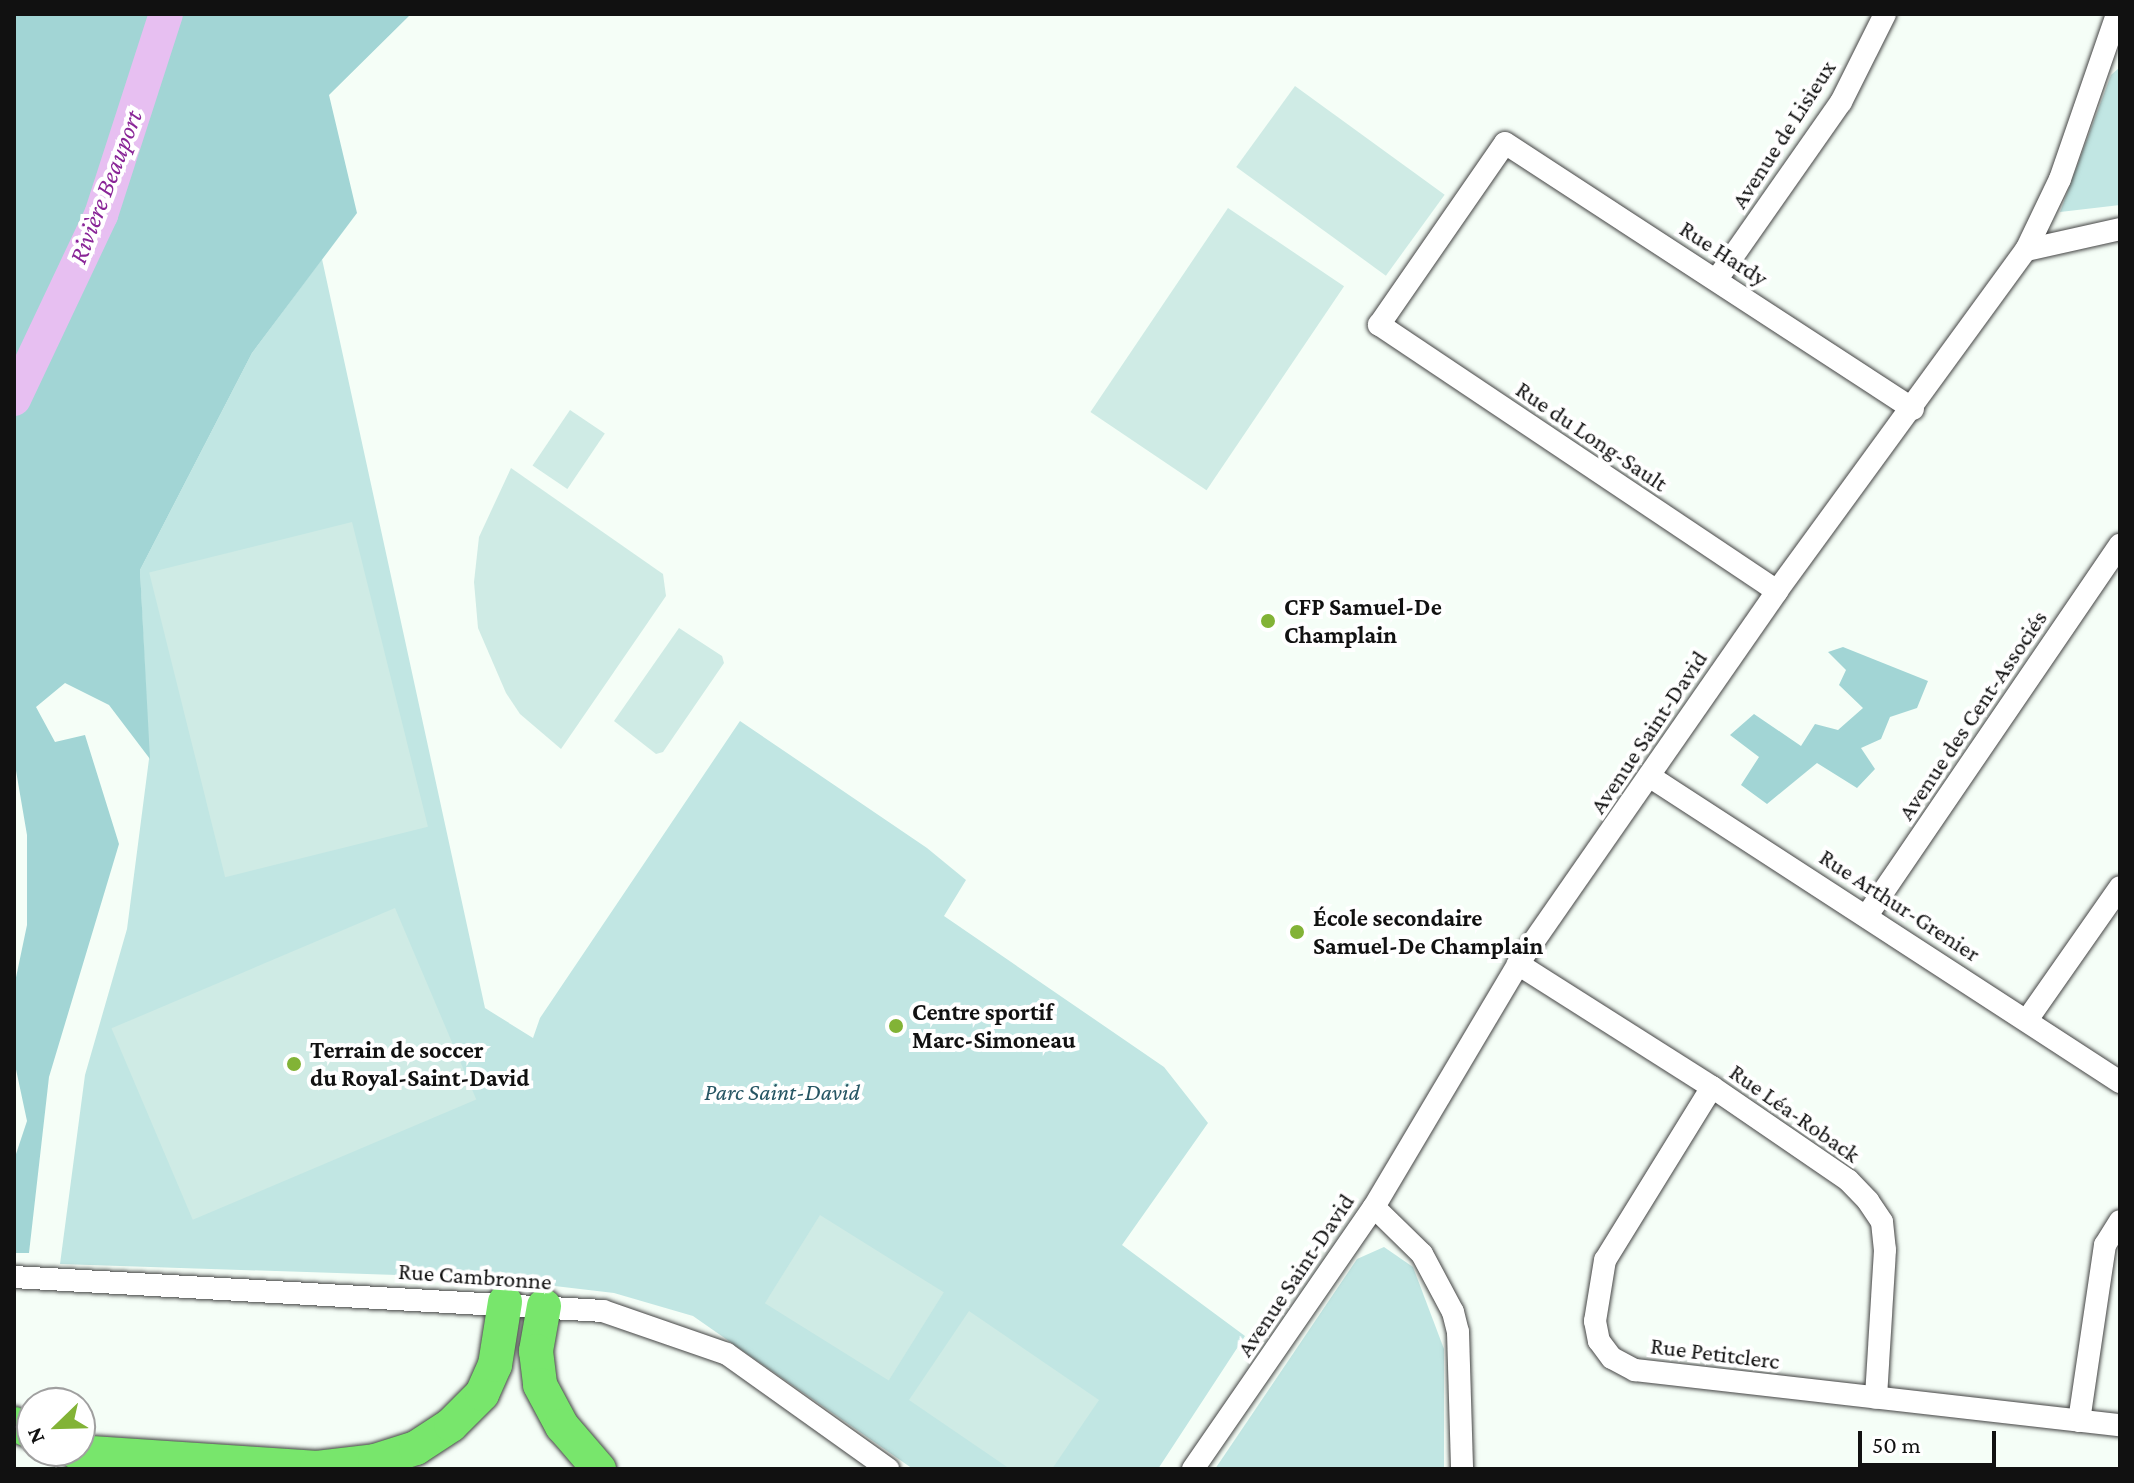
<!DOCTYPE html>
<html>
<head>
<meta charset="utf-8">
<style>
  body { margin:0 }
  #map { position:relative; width:2134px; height:1483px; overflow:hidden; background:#f5fef7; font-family:"Crimson Pro",serif }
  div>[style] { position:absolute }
  .green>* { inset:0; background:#c1e6e3 }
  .forest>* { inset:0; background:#a2d5d5 }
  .pitch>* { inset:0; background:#cfebe5; transform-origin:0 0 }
  .river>* { height:34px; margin:-17px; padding:0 17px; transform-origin:17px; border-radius:17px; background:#e7bff1 }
  .roads { filter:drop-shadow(0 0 2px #444) drop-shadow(0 0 2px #444) }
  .minor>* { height:22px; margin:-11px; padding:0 11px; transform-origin:11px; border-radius:11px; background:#fff }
  .highway>* { height:34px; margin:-17px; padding:0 17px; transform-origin:17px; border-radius:17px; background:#78e66c }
  .dots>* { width:22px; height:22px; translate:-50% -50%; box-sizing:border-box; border:4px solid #fff; border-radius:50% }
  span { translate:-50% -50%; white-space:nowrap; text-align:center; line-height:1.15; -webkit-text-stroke:8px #fff; paint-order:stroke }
  .street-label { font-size:24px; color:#111 }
  .poi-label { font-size:24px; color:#111; font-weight:700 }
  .left { translate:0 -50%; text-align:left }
  .park-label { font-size:24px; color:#265563; font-style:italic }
  .water-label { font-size:26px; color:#892597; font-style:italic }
  .frame { position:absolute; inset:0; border:16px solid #111; pointer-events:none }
  .north { position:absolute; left:16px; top:1387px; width:80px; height:80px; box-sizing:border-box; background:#fff; border:2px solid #a0a0a0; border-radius:50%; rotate:247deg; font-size:22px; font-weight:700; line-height:32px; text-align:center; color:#111 }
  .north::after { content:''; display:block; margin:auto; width:28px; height:36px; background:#82b336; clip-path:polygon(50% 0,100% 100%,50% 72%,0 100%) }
  .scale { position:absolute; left:1858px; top:1431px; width:138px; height:36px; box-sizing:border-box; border:4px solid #111; border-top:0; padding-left:10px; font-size:24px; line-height:28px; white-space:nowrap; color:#111; -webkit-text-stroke:6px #fff; paint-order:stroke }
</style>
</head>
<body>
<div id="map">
  <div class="green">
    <i style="clip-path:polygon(2120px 67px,2120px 205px,2060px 212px,2111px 75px)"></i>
    <i style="clip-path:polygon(322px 259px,485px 1008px,533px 1038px,540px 1018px,740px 721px,927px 848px,966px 880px,944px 916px,1164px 1067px,1208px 1123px,1122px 1245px,1245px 1336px,1158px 1469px,913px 1469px,693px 1316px,614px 1293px,487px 1278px,60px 1264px,85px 1075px,127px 929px,149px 759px,140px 570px,252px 353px)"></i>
    <i style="clip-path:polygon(1384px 1247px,1413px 1267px,1444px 1349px,1444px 1469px,1215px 1469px,1357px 1259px)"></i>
  </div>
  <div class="forest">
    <i style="clip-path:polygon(411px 14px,329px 95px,357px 213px,252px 353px,140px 570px,150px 759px,109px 705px,65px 683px,36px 707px,55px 742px,85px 735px,119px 844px,49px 1077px,29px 1253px,14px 1253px,14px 1160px,27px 1121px,14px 1060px,14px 987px,27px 925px,27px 835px,14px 759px,14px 15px)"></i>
    <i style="clip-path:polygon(1843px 647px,1928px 681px,1917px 708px,1890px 717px,1881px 739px,1861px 748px,1875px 769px,1857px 788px,1817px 763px,1767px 804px,1741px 785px,1759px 757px,1730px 735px,1754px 714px,1801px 746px,1815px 724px,1838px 730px,1863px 708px,1839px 685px,1846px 670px,1828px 652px)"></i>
  </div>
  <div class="pitch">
    <i style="left:1295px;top:86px;width:185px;height:100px;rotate:36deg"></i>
    <i style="left:1228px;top:208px;width:140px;height:246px;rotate:34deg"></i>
    <i style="left:570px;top:410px;width:42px;height:67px;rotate:34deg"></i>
    <i style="clip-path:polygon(511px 468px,663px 574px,666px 596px,561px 749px,520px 714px,506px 693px,478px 628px,474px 582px,479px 537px)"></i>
    <i style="left:352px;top:522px;width:314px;height:209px;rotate:76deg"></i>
    <i style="clip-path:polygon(679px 628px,722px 656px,724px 663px,663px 752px,656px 754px,614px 721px)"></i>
    <i style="left:395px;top:908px;width:208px;height:308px;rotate:67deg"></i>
    <i style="left:820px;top:1215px;width:146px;height:104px;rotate:32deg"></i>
    <i style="clip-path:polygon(969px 1311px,1099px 1400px,1052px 1469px,1010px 1469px,909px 1400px)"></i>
  </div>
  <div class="river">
    <i style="left:14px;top:399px;width:204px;rotate:-64.7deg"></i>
    <i style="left:101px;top:215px;width:211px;rotate:-72.1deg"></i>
  </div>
  <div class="roads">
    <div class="minor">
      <i style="left:2026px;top:250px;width:96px;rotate:-12.6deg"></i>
      <i style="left:1717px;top:279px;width:216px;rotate:-55deg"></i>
      <i style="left:1841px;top:102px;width:98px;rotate:-63.4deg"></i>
      <i style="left:1777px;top:591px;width:479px;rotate:-146.2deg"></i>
      <i style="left:1379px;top:325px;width:221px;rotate:-55.3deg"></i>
      <i style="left:1505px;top:143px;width:487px;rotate:33.1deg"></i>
      <i style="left:1649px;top:776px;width:562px;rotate:33.01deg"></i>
      <i style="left:1868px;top:914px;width:447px;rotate:-55.7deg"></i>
      <i style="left:1518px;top:964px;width:230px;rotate:32.4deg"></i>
      <i style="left:1712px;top:1087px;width:165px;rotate:34.4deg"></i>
      <i style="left:1848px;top:1180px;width:29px;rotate:46deg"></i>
      <i style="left:1868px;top:1201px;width:25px;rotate:56deg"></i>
      <i style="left:1882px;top:1222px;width:28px;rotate:84deg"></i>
      <i style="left:1885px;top:1250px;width:148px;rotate:93.5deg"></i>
      <i style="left:2027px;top:1020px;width:162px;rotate:-55deg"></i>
      <i style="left:1712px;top:1087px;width:203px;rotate:121.7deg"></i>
      <i style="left:1605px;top:1260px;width:62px;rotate:99.3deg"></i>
      <i style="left:1595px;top:1321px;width:20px;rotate:79deg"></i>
      <i style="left:1599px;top:1341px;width:21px;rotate:53deg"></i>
      <i style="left:1612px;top:1358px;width:26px;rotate:28deg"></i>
      <i style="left:1635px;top:1370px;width:488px;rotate:6.5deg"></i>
      <i style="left:1374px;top:1207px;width:67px;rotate:44.4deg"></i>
      <i style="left:1422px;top:1254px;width:66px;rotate:61.9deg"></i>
      <i style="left:1453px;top:1312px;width:21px;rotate:76deg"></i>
      <i style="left:1458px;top:1332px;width:137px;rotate:88.3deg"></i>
      <i style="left:14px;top:1277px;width:590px;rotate:3.3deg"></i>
      <i style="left:603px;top:1311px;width:131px;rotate:19.1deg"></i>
      <i style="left:727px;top:1354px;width:198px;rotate:35.5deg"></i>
      <i style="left:2079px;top:1421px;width:178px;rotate:-81.6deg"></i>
      <i style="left:2105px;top:1245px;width:28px;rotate:-58deg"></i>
      <i style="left:1193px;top:1469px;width:318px;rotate:-55.4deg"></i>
      <i style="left:1374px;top:1207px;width:282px;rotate:-59.3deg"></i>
      <i style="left:1518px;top:964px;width:454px;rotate:-55.2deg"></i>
      <i style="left:1777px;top:591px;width:422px;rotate:-53.9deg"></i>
      <i style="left:2026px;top:250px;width:79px;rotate:-64.4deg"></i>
      <i style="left:2060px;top:179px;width:175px;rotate:-70.9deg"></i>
    </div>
    <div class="highway">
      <i style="left:544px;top:1306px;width:46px;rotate:100.1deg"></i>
      <i style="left:536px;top:1351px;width:34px;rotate:83deg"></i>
      <i style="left:540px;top:1385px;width:47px;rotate:61.8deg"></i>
      <i style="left:562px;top:1426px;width:57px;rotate:49.3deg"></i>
      <i style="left:14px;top:1424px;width:20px;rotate:24deg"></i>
      <i style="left:76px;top:1452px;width:242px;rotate:3.8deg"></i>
      <i style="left:317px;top:1468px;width:58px;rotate:-6.9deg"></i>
      <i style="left:375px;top:1461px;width:43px;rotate:-17.6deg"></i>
      <i style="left:416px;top:1448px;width:42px;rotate:-33.3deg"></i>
      <i style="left:451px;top:1425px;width:44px;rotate:-45deg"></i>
      <i style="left:482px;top:1394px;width:32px;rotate:-66deg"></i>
      <i style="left:495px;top:1365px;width:64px;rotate:-81deg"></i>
    </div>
  </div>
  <div class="dots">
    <i style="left:1268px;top:621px;background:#82b336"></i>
    <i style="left:1297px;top:932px;background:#82b336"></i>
    <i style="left:896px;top:1026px;background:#82b336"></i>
    <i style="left:294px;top:1064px;background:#82b336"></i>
  </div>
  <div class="street-label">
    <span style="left:1783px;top:134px;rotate:-57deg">Avenue de Lisieux</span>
    <span style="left:1724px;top:253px;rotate:33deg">Rue Hardy</span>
    <span style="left:1592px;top:436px;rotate:34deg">Rue du Long-Sault</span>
    <span style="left:1972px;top:715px;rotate:-56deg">Avenue des Cent-Associés</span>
    <span style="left:1648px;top:732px;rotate:-56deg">Avenue Saint-David</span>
    <span style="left:1900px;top:905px;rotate:33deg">Rue Arthur-Grenier</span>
    <span style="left:1795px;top:1113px;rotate:35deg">Rue Léa-Roback</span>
    <span style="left:1295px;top:1275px;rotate:-56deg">Avenue Saint-David</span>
    <span style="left:475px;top:1276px;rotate:4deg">Rue Cambronne</span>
    <span style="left:1715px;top:1353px;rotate:7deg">Rue Petitclerc</span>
  </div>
  <div class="poi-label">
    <span class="left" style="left:1284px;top:621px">CFP Samuel-De<br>Champlain</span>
    <span class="left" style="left:1313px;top:932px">École secondaire<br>Samuel-De Champlain</span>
    <span class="left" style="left:912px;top:1026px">Centre sportif<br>Marc-Simoneau</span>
    <span class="left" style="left:310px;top:1064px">Terrain de soccer<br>du Royal-Saint-David</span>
  </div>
  <div class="park-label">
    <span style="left:782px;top:1092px">Parc Saint-David</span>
  </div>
  <div class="water-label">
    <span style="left:106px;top:187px;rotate:-69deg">Rivière Beauport</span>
  </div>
  <div class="frame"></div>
  <div class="north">N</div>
  <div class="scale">50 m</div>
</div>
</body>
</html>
